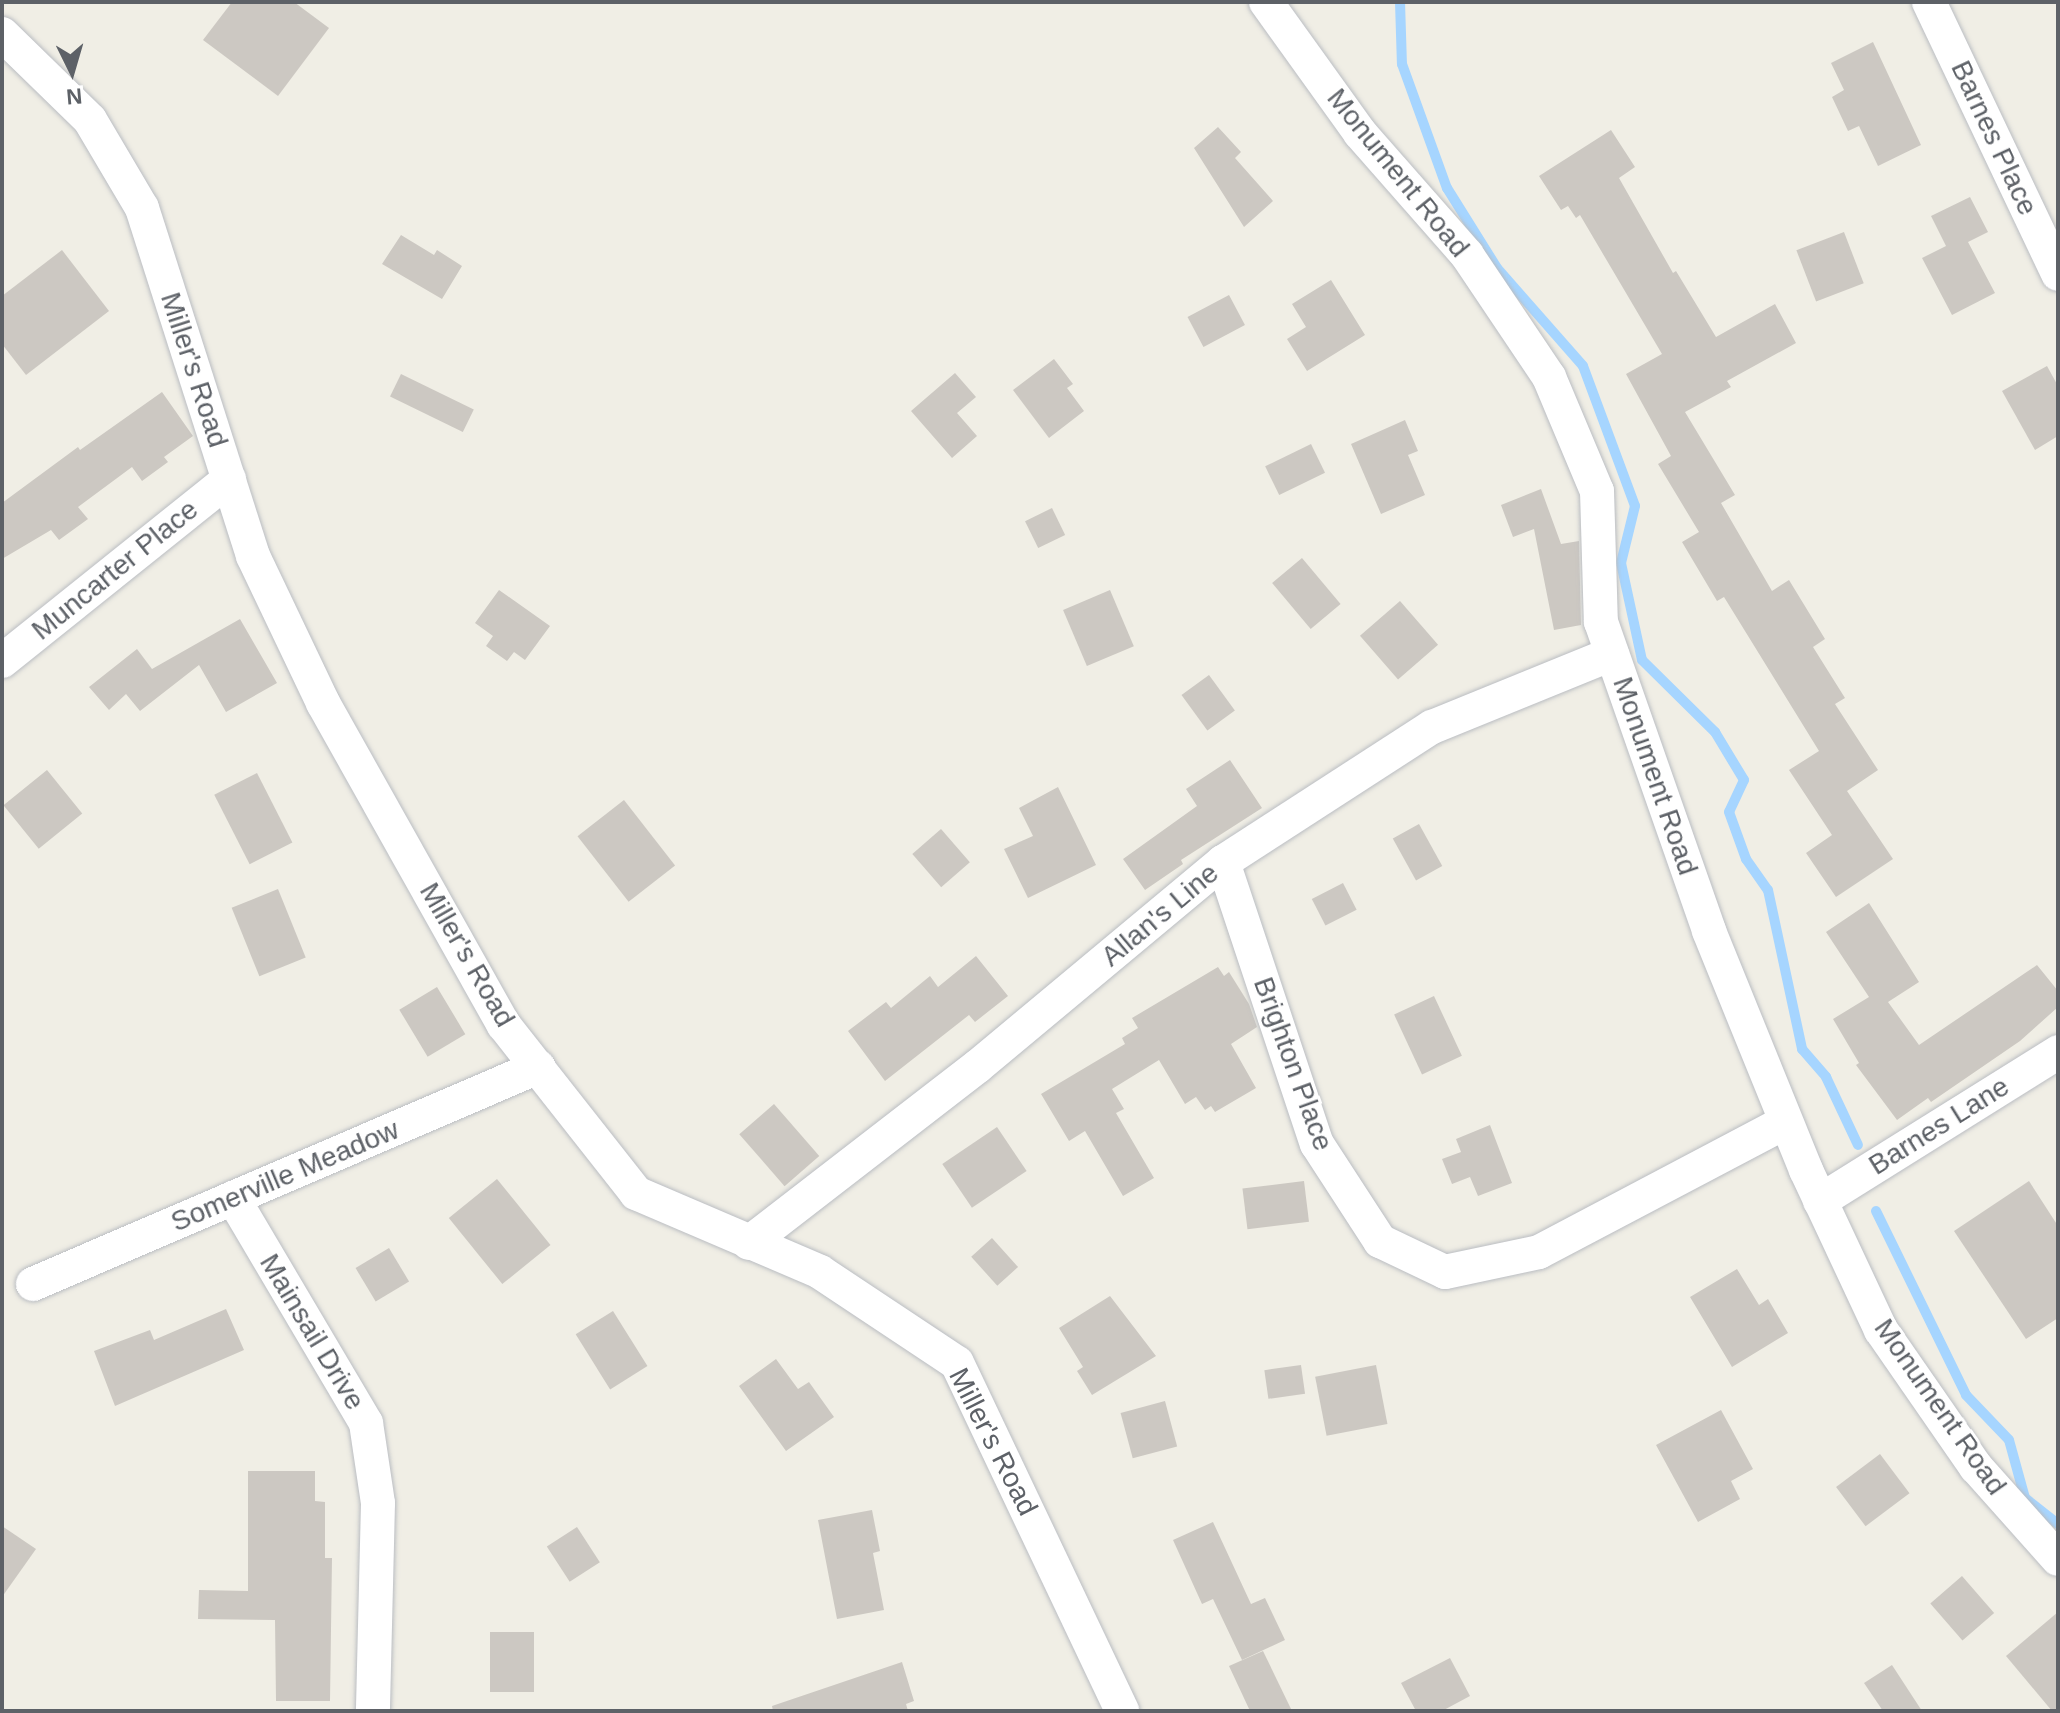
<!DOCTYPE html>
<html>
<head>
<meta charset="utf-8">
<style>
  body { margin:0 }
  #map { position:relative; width:2060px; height:1713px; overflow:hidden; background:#f0eee5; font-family:Arial,sans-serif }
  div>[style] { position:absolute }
  .stream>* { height:10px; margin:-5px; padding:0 5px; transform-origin:5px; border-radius:5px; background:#a6d5ff }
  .building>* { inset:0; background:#ccc8c2; transform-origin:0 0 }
  .roads { filter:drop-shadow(0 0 2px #babdc2) drop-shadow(0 0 2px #babdc2) }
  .street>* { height:34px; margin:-17px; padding:0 17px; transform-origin:17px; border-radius:17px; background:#fff }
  span { translate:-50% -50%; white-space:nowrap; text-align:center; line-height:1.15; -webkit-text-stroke:6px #fff; paint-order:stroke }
  .street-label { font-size:28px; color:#5d6167 }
  .frame { position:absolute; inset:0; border:4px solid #5d6167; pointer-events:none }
  .north { position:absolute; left:32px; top:32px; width:80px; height:80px; -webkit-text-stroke:6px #fff; paint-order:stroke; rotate:175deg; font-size:22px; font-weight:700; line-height:32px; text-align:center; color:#5d6167 }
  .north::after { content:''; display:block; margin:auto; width:28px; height:36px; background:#5d6167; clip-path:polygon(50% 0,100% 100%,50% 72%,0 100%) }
</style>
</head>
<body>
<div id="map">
  <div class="stream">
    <i style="left:1400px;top:2px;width:62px;rotate:88.2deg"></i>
    <i style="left:1402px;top:64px;width:132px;rotate:70.1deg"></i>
    <i style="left:1447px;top:188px;width:94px;rotate:58deg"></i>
    <i style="left:1497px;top:268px;width:130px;rotate:48.7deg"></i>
    <i style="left:1583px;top:366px;width:149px;rotate:69.6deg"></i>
    <i style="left:1635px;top:506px;width:59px;rotate:103.8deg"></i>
    <i style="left:1621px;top:563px;width:99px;rotate:77.8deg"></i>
    <i style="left:1642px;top:660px;width:103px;rotate:44.6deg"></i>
    <i style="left:1715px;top:732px;width:56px;rotate:58.9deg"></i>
    <i style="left:1744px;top:780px;width:35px;rotate:115deg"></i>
    <i style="left:1729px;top:812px;width:50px;rotate:70.1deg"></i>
    <i style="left:1746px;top:859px;width:38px;rotate:55deg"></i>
    <i style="left:1768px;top:890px;width:163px;rotate:77.9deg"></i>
    <i style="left:1802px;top:1049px;width:37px;rotate:49deg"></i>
    <i style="left:1826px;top:1077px;width:75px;rotate:64.8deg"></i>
    <i style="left:1876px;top:1211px;width:205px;rotate:63.9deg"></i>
    <i style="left:1966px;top:1395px;width:62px;rotate:46.3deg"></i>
    <i style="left:2009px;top:1440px;width:60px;rotate:74.6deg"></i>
    <i style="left:2025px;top:1498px;width:42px;rotate:38.2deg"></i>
  </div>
  <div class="building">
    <i style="clip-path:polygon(232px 2px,294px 2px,329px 28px,278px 96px,203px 40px)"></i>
    <i style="clip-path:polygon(1873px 42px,1921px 145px,1878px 166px,1859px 126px,1848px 131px,1832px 97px,1844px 90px,1831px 63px)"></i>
    <i style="clip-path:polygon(1218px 127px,1241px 152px,1235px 158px,1273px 201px,1244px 227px,1194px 148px)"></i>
    <i style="clip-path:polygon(1611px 130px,1635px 167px,1619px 178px,1673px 273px,1676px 271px,1716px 337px,1775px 304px,1796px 343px,1727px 381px,1731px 387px,1685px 412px,1735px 495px,1721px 503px,1772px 591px,1789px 580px,1825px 639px,1813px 647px,1845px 698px,1835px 704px,1878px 770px,1847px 791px,1893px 859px,1836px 897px,1806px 853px,1832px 835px,1789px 770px,1819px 751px,1724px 597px,1717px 601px,1682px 542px,1699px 532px,1658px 464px,1671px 456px,1626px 374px,1662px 354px,1580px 215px,1576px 218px,1568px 206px,1561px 210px,1539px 176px)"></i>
    <i style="clip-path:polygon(1970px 197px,1988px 232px,1968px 242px,1995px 293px,1952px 315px,1922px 258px,1946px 246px,1931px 216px)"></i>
    <i style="left:1844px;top:232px;width:55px;height:51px;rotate:69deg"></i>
    <i style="clip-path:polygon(401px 235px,434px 255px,437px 250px,462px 266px,442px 299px,382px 264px)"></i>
    <i style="clip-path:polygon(62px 250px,109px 311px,26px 375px,2px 344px,2px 296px)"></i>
    <i style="clip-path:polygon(1331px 280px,1365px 335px,1307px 371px,1287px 339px,1306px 327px,1292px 304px)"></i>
    <i style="left:1229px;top:295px;width:34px;height:47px;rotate:62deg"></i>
    <i style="clip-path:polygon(1054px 359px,1073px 384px,1067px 388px,1084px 411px,1049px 438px,1013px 390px)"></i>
    <i style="clip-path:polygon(2047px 366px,2058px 386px,2058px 436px,2035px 450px,2002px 391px)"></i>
    <i style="clip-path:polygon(955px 373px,976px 397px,957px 413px,977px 436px,952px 458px,911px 411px)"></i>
    <i style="left:401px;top:374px;width:81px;height:25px;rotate:26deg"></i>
    <i style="clip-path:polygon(162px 392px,193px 436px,164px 457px,168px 462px,142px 481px,132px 467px,78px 507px,88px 519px,59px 540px,51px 530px,2px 559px,2px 503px,78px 447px,80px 450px)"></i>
    <i style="clip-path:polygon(1405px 420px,1418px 451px,1408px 455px,1425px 495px,1381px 514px,1351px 444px)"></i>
    <i style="left:1311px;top:444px;width:32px;height:51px;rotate:64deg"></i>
    <i style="clip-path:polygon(1541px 489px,1561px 544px,1579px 541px,1581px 625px,1554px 630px,1534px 529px,1513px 537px,1501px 505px)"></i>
    <i style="left:1052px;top:508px;width:30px;height:30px;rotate:64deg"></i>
    <i style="left:1302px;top:558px;width:60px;height:39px;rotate:50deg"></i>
    <i style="clip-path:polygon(499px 590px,550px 626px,525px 660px,514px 652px,507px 661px,486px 646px,493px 636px,475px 623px)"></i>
    <i style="left:1110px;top:590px;width:61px;height:51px;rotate:67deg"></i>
    <i style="left:1400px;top:601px;width:58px;height:53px;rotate:49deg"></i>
    <i style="clip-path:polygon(240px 619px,277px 683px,226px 712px,199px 665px,140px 711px,126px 694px,109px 710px,89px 687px,137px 649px,152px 669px)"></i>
    <i style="left:1209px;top:675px;width:44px;height:34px;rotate:54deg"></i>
    <i style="clip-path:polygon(1230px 760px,1262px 808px,1181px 860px,1183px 864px,1145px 890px,1123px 859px,1197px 806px,1186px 789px)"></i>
    <i style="left:47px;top:770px;width:56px;height:56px;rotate:51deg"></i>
    <i style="left:257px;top:773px;width:78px;height:48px;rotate:63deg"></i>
    <i style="clip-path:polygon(1058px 787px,1096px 865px,1028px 898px,1004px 849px,1033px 836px,1019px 808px)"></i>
    <i style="left:624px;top:800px;width:83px;height:59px;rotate:52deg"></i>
    <i style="left:1419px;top:824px;width:48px;height:30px;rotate:61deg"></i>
    <i style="left:941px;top:829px;width:44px;height:38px;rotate:49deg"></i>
    <i style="left:1343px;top:883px;width:30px;height:35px;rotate:63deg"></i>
    <i style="left:278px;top:889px;width:74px;height:50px;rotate:68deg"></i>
    <i style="clip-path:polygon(1869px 903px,1919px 982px,1888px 1002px,1919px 1045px,2037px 965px,2058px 991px,2058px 1007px,2020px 1041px,1931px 1102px,1928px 1098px,1897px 1120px,1856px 1065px,1859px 1063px,1833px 1019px,1869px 997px,1826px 932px)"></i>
    <i style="clip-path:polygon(976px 956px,1008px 996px,975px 1022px,969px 1015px,885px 1081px,848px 1031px,886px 1002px,891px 1008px,930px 976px,938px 987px)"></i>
    <i style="clip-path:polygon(1218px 967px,1224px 976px,1229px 972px,1249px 1004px,1257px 1027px,1231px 1044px,1256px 1088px,1215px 1112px,1211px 1106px,1205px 1110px,1196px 1097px,1185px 1104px,1159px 1060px,1112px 1089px,1124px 1109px,1116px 1113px,1154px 1178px,1123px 1196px,1085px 1131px,1069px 1141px,1041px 1094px,1125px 1044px,1122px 1038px,1138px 1028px,1132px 1018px)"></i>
    <i style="left:437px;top:987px;width:55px;height:44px;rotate:59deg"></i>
    <i style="left:1434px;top:996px;width:66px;height:44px;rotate:65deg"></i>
    <i style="left:774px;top:1104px;width:69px;height:46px;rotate:49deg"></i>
    <i style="clip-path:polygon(1490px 1125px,1512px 1183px,1478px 1196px,1470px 1177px,1452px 1184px,1442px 1159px,1461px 1152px,1456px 1139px)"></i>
    <i style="left:997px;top:1127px;width:53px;height:66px;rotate:56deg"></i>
    <i style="left:497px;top:1179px;width:85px;height:62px;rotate:51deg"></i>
    <i style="left:1304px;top:1181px;width:41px;height:62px;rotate:83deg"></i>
    <i style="clip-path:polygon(2029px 1181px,2058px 1226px,2058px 1318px,2026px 1339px,1954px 1231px)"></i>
    <i style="left:992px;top:1238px;width:39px;height:28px;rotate:48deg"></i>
    <i style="left:389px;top:1248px;width:39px;height:39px;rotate:59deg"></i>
    <i style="clip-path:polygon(1737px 1269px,1759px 1305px,1768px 1299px,1788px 1333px,1732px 1367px,1690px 1297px)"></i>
    <i style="clip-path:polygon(1110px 1296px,1156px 1356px,1092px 1395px,1077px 1371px,1083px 1367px,1059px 1328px)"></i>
    <i style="clip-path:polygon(226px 1309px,244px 1350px,115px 1406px,94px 1351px,150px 1330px,154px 1340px)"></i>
    <i style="left:613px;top:1311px;width:65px;height:44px;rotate:58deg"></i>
    <i style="clip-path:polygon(776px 1359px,798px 1389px,809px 1382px,834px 1417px,786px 1451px,739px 1386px)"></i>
    <i style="left:1301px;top:1365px;width:29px;height:37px;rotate:82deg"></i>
    <i style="left:1376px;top:1365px;width:60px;height:62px;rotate:79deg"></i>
    <i style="left:1165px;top:1401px;width:47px;height:46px;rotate:75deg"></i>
    <i style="clip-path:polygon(1721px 1410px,1753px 1469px,1731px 1481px,1740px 1499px,1698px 1522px,1656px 1445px)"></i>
    <i style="left:1880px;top:1454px;width:49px;height:55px;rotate:53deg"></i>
    <i style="clip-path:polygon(248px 1471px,315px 1471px,315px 1501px,325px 1502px,325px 1558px,332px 1558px,330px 1701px,276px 1701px,275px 1620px,198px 1619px,199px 1590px,248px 1591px)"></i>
    <i style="clip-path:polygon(872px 1510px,880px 1551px,873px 1553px,884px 1610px,837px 1619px,818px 1520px)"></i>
    <i style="clip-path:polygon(1213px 1522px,1251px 1604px,1265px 1598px,1285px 1640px,1242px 1660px,1213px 1599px,1202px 1604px,1173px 1540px)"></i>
    <i style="clip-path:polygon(2px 1526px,36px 1549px,2px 1597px)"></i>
    <i style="left:577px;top:1527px;width:42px;height:36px;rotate:57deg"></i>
    <i style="left:1962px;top:1576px;width:49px;height:42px;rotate:49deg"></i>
    <i style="clip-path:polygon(2058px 1612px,2058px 1711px,2052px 1711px,2006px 1656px)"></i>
    <i style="left:490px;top:1632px;width:44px;height:60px"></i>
    <i style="clip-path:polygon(1263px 1651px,1292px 1711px,1250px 1711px,1229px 1666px)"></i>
    <i style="clip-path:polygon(1450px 1658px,1470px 1696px,1442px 1711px,1416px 1711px,1401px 1683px)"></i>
    <i style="clip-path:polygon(902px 1662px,914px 1701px,906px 1704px,908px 1711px,773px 1711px,772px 1706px)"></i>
    <i style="clip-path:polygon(1892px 1665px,1922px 1711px,1883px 1711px,1864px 1683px)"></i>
  </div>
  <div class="roads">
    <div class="street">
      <i style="left:1266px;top:2px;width:161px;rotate:54.3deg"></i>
      <i style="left:1360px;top:133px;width:162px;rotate:48.7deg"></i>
      <i style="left:1467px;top:255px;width:147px;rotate:56.1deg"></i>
      <i style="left:1549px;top:377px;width:124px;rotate:67.2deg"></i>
      <i style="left:1597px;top:491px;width:131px;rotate:88.3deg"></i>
      <i style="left:1601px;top:622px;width:327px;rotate:70.7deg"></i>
      <i style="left:1709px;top:931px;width:258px;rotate:67.9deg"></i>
      <i style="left:1806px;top:1170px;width:177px;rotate:64.9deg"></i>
      <i style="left:1881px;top:1330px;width:167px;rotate:55.3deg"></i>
      <i style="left:1976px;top:1467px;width:123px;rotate:48.3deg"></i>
      <i style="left:1929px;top:2px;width:301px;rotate:64.6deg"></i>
      <i style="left:2px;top:34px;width:123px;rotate:44.3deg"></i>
      <i style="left:90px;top:120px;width:102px;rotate:59.4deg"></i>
      <i style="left:142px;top:208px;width:365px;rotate:72.3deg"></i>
      <i style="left:253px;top:556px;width:163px;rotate:64.5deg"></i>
      <i style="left:323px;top:703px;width:369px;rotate:60.7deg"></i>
      <i style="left:504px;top:1025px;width:214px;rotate:51.8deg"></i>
      <i style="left:636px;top:1193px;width:200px;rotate:23.2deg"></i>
      <i style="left:820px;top:1272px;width:164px;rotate:33.6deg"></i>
      <i style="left:957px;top:1363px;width:385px;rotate:64.6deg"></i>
      <i style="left:2px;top:661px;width:291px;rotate:-38.7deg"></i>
      <i style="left:1223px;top:862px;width:297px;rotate:71.6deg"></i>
      <i style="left:1317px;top:1144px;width:116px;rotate:57deg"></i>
      <i style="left:1380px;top:1241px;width:72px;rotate:25.5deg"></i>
      <i style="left:1445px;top:1272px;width:96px;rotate:-12deg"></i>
      <i style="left:1539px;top:1252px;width:279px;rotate:-27.8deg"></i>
      <i style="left:233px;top:1198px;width:261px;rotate:59.4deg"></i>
      <i style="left:366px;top:1423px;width:81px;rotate:81.5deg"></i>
      <i style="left:378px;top:1503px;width:208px;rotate:91.4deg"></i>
      <i style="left:1820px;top:1201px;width:281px;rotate:-32deg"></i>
      <i style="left:749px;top:1243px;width:289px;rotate:-37.7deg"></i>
      <i style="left:978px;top:1066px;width:319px;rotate:-39.8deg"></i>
      <i style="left:1223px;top:862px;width:249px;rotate:-32.9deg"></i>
      <i style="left:1432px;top:727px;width:194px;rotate:-22.1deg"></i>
      <i style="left:33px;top:1284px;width:550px;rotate:-23.25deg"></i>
    </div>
  </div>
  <div class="street-label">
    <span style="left:1994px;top:138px;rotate:65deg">Barnes Place</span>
    <span style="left:1398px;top:173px;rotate:51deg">Monument Road</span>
    <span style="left:194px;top:370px;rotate:72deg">Miller's Road</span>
    <span style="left:115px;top:570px;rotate:-39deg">Muncarter Place</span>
    <span style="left:1655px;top:776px;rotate:71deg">Monument Road</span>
    <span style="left:1160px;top:915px;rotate:-40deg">Allan's Line</span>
    <span style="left:467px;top:955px;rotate:60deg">Miller's Road</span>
    <span style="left:1293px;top:1064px;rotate:70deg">Brighton Place</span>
    <span style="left:1939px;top:1126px;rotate:-32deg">Barnes Lane</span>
    <span style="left:285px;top:1176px;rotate:-23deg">Somerville Meadow</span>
    <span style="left:312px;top:1332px;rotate:59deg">Mainsail Drive</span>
    <span style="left:1940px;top:1407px;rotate:55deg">Monument Road</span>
    <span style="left:993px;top:1442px;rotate:63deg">Miller's Road</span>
  </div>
  <div class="frame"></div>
  <div class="north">N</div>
</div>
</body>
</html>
